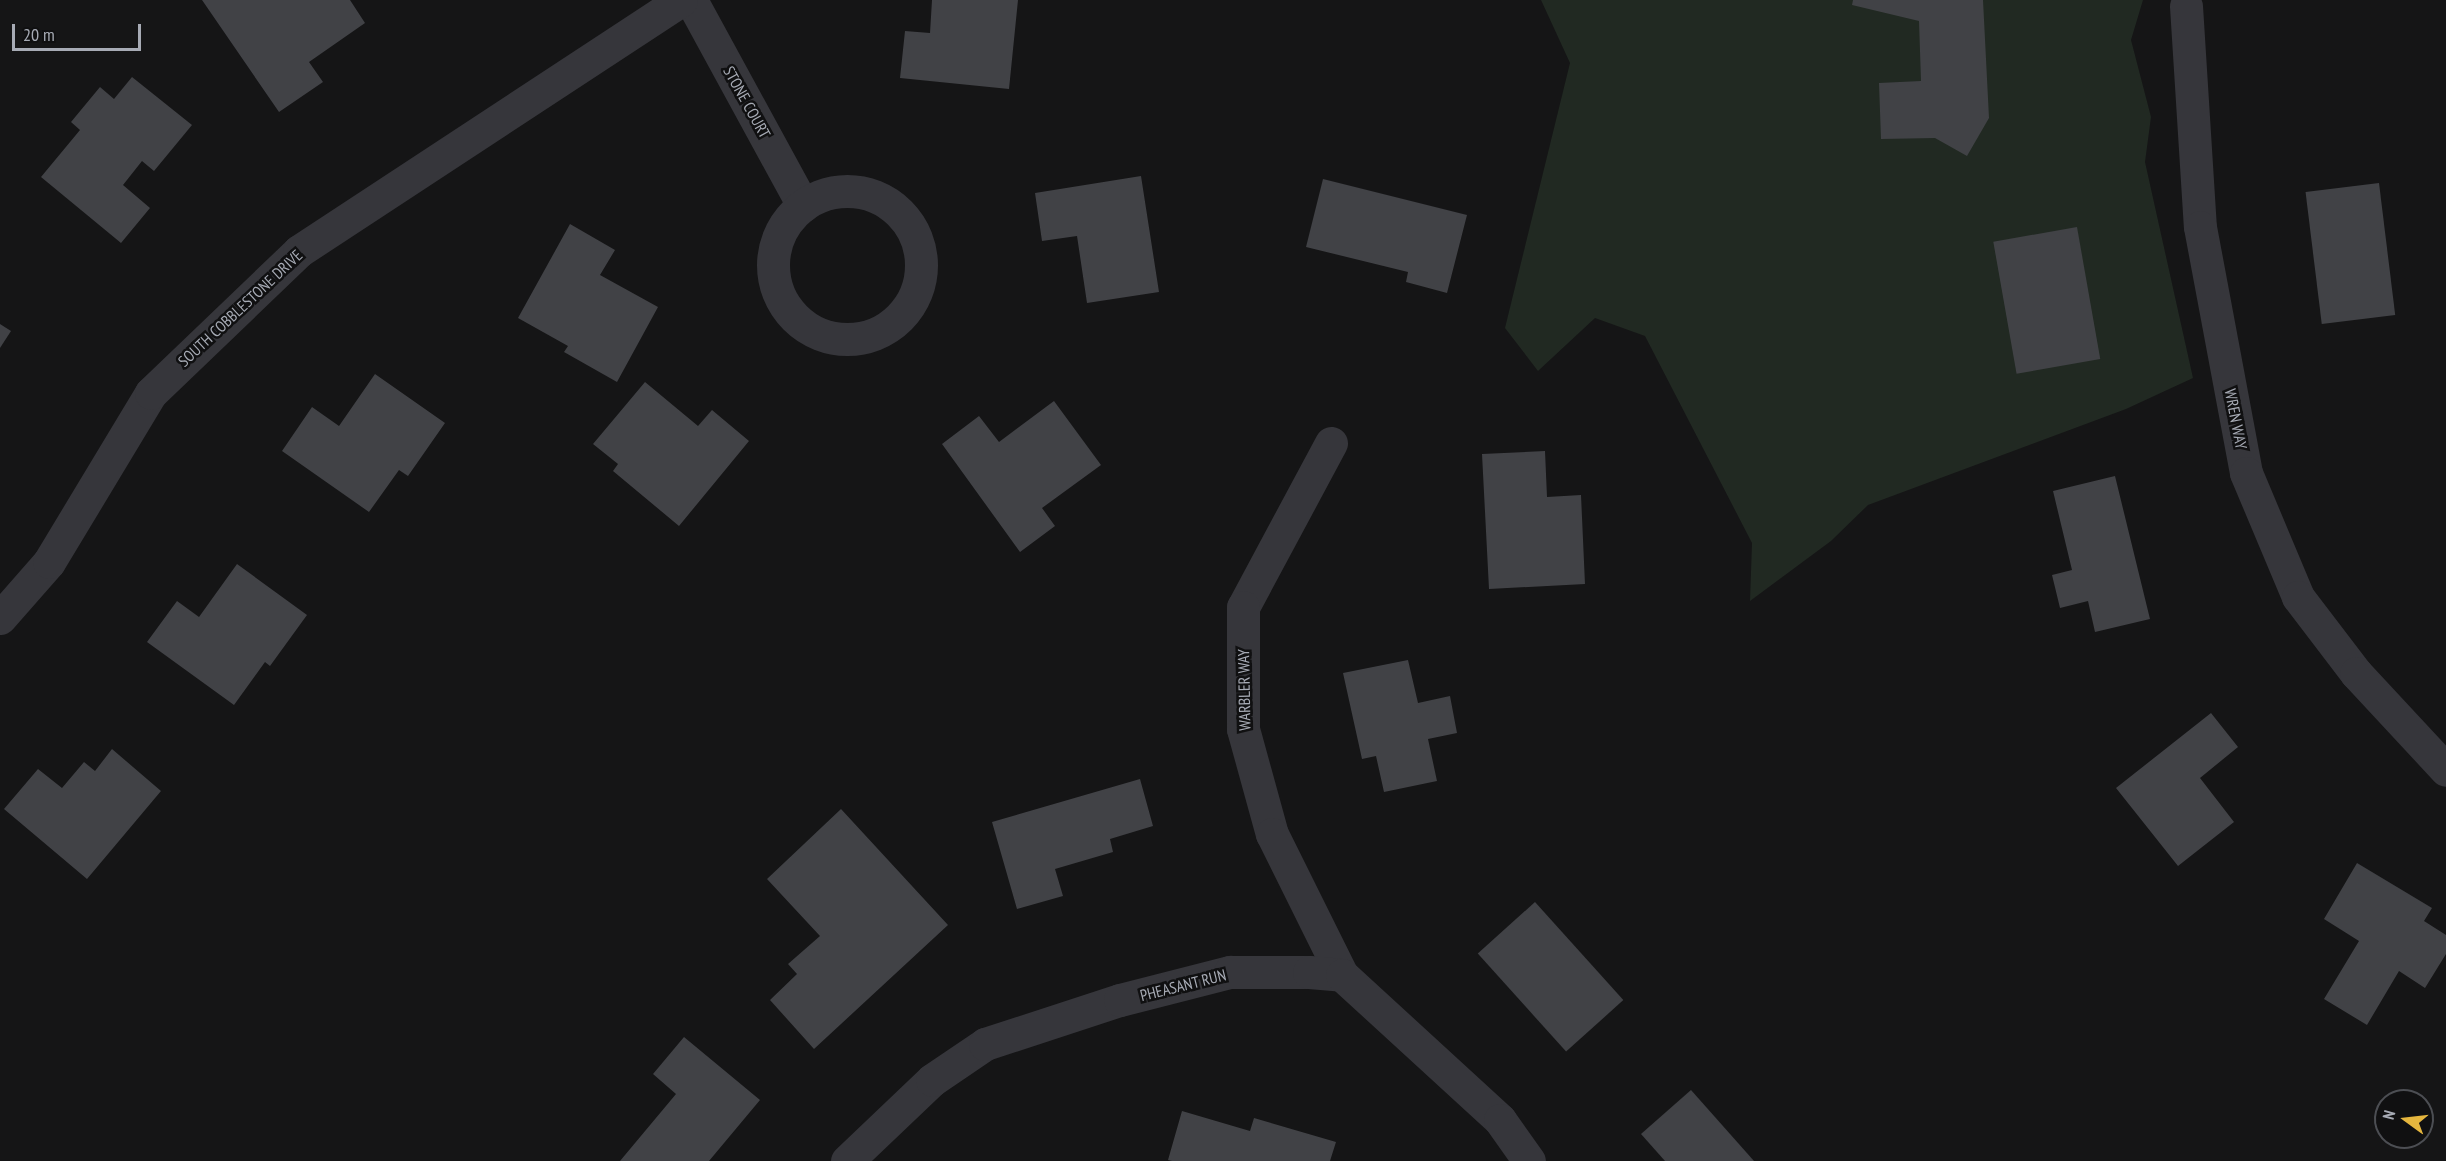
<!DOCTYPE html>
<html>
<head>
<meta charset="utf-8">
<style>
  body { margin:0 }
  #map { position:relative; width:2446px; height:1161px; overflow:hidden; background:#151516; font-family:"PT Sans Narrow",sans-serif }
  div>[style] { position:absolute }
  .green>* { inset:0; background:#212922 }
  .building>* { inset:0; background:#414246; transform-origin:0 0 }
  .minor>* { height:33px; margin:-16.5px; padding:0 16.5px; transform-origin:16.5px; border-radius:16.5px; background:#36363b }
  .minor>.ring { margin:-16.5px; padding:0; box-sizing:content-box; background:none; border:33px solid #36363b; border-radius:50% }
  span { translate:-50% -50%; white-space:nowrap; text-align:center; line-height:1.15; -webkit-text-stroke:5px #101011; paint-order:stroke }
  .street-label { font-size:16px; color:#a7abb5 }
  .north { position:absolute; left:2374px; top:1089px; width:60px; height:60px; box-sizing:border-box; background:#101011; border:2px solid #4c4e53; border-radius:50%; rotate:285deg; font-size:16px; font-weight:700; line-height:24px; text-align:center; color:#a7abb5 }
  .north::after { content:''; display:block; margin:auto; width:21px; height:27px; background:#e5b63e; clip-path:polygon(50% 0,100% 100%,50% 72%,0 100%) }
  .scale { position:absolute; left:12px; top:24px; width:129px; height:27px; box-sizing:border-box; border:3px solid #a7abb5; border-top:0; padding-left:8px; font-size:18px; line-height:21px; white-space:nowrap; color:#a7abb5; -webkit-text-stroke:4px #101011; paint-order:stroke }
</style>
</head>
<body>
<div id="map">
  <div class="green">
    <i style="clip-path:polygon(1541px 0,2143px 0,2131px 40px,2151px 117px,2145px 162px,2193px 378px,2126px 409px,1868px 505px,1831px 541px,1750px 601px,1752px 543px,1645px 336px,1595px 318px,1538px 371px,1505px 328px,1570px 63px)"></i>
  </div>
  <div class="building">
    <i style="clip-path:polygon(202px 0,350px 0,365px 23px,309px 62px,323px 82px,279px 112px)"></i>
    <i style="clip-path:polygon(932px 0,1018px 0,1009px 89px,900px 78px,905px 31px,930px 33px)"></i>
    <i style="clip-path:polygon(1853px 0,1983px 0,1989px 118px,1967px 156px,1935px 138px,1881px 139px,1879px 83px,1921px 81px,1919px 21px,1852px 5px)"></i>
    <i style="clip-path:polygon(132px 77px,192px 125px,154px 171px,142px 161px,123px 185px,150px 208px,121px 243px,41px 177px,80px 130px,71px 122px,100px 87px,114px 99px)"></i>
    <i style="clip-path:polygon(1141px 176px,1159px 292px,1087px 303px,1077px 236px,1042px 241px,1035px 193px)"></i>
    <i style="clip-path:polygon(1323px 179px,1467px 215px,1447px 293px,1406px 282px,1408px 272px,1306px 247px)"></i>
    <i style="left:2379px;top:183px;width:133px;height:74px;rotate:83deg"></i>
    <i style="clip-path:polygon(570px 224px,615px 250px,600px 275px,658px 307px,617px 382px,564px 352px,568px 346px,518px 318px)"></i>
    <i style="left:2077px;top:227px;width:134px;height:85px;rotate:80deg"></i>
    <i style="clip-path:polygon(0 324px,11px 331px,0 348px)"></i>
    <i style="clip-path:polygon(375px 374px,445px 423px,408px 476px,399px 470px,369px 512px,282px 451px,312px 407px,339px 426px)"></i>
    <i style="clip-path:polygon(645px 382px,698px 426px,712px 410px,749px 441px,679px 526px,613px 471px,618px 464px,593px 444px)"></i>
    <i style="clip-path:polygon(1054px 401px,1101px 465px,1042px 508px,1055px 526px,1020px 552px,942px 444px,979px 416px,999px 442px)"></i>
    <i style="clip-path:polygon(1545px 451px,1547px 497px,1581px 495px,1585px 584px,1489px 589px,1482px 454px)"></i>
    <i style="clip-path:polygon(2115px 476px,2150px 619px,2095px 632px,2088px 601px,2060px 608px,2052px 575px,2072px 570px,2053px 491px)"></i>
    <i style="clip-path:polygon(237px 564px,307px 615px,270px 666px,265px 662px,234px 705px,147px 642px,177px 601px,199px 617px)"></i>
    <i style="clip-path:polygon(1408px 660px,1418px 703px,1450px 696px,1457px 733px,1428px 739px,1437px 781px,1384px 792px,1376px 756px,1362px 759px,1343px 673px)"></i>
    <i style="clip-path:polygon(2211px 713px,2238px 747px,2200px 778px,2234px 822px,2178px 866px,2116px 788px)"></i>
    <i style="clip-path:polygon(112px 749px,161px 791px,87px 879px,4px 809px,38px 769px,62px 788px,84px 762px,95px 771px)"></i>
    <i style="clip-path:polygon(1140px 779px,1153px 826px,1110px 839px,1113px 852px,1055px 869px,1063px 896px,1017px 909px,992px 822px)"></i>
    <i style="clip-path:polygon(841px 809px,948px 925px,814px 1049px,770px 1000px,797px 974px,788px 964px,820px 936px,767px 879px)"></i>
    <i style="clip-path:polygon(2357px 863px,2432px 908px,2424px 921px,2446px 935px,2446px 954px,2425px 988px,2399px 971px,2367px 1025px,2324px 999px,2359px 941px,2324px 919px)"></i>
    <i style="left:1535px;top:902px;width:132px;height:77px;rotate:48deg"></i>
    <i style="clip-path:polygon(684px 1037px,760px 1100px,709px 1161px,620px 1161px,676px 1094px,653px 1074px)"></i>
    <i style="clip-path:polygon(1691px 1090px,1754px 1161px,1665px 1161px,1641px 1134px)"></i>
    <i style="clip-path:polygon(1182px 1111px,1250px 1131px,1254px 1118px,1336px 1142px,1330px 1161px,1172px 1161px,1168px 1160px)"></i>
  </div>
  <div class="minor">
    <i style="left:691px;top:0;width:234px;rotate:61.4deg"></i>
    <i style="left:2186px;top:6px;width:221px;rotate:86.4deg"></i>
    <i style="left:2200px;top:227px;width:250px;rotate:79.4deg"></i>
    <i style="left:2246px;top:473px;width:134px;rotate:67.2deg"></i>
    <i style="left:2298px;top:597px;width:96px;rotate:52.7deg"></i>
    <i style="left:2356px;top:673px;width:132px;rotate:47.1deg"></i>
    <i class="ring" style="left:773px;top:191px;width:115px;height:115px"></i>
    <i style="left:1331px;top:443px;width:186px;rotate:118.2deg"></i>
    <i style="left:1243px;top:607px;width:122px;rotate:90deg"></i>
    <i style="left:1243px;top:729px;width:109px;rotate:74.6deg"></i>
    <i style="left:1272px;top:834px;width:157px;rotate:63.6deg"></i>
    <i style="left:0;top:618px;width:74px;rotate:-48.8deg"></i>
    <i style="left:49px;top:562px;width:197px;rotate:-58.9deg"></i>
    <i style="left:151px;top:393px;width:205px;rotate:-43.8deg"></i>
    <i style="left:299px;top:251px;width:457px;rotate:-33.3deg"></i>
    <i style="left:847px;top:1161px;width:117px;rotate:-43.6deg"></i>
    <i style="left:932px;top:1080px;width:64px;rotate:-34.2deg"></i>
    <i style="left:985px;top:1044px;width:142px;rotate:-18.1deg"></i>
    <i style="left:1120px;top:1000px;width:114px;rotate:-14.3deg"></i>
    <i style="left:1230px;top:972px;width:79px"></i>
    <i style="left:1309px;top:972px;width:33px;rotate:5deg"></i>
    <i style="left:1342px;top:975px;width:214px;rotate:42.5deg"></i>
    <i style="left:1500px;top:1120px;width:50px;rotate:54.7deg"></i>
  </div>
  <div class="street-label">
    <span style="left:747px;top:102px;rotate:61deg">STONE COURT</span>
    <span style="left:240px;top:308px;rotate:-43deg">SOUTH COBBLESTONE DRIVE</span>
    <span style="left:2236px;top:419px;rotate:79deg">WREN WAY</span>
    <span style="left:1244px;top:690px;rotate:-91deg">WARBLER WAY</span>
    <span style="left:1183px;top:985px;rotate:-14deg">PHEASANT RUN</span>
  </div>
  <div class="north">N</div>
  <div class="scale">20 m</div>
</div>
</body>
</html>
